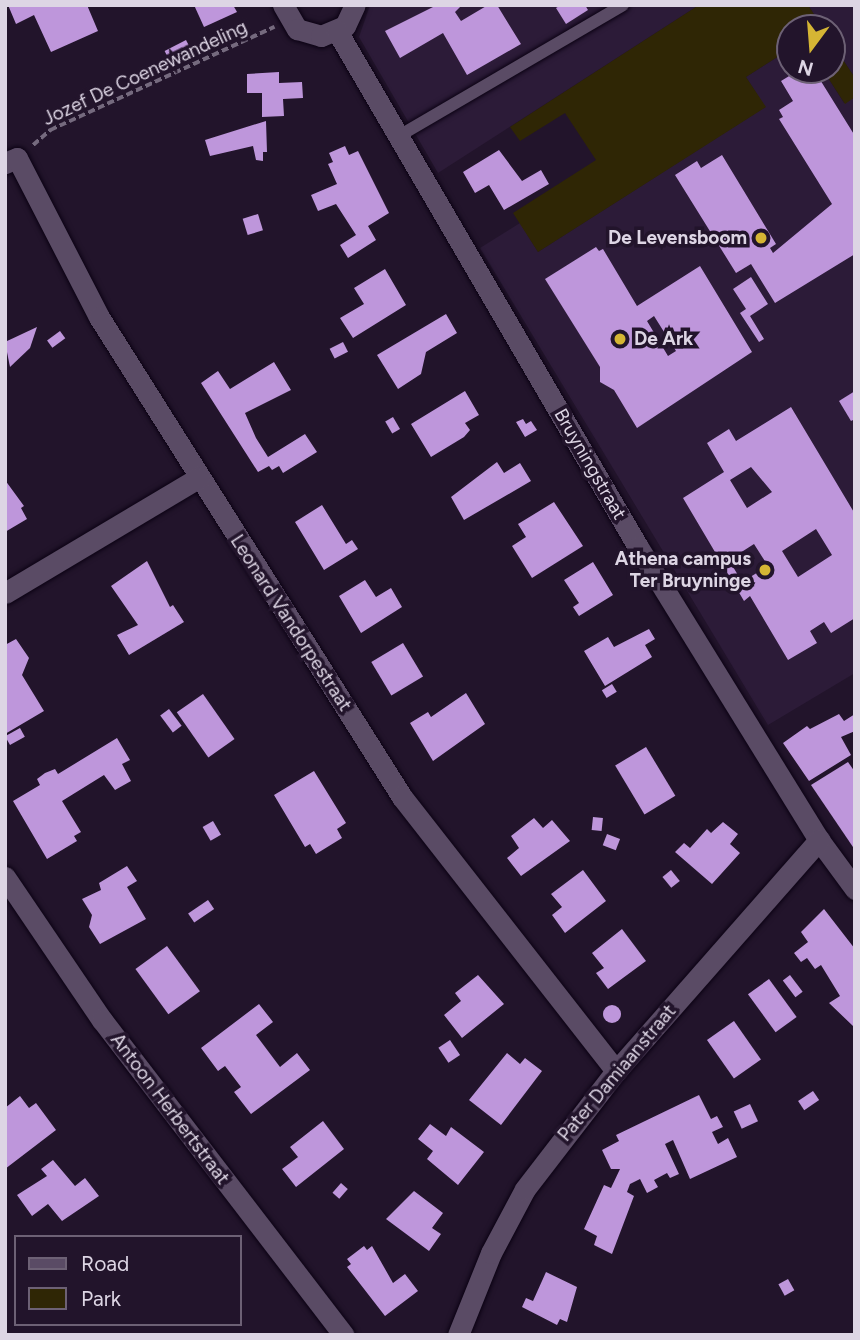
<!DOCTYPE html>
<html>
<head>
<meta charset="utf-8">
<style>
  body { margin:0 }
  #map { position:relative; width:860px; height:1340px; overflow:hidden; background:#22142b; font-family:Figtree,sans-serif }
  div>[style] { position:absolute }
  .built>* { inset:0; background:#2c1b38 }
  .green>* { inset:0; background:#2f2605 }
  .building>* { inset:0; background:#be96db; transform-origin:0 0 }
  .round { border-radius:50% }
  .path>* { height:3.5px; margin-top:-1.75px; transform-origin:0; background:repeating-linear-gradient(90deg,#756a7e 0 7px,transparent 0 10.5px) }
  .roads { filter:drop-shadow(0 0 2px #0b0213) drop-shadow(0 0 2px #0b0213) }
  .service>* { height:12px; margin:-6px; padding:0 6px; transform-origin:6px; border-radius:6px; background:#5a4b65 }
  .minor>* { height:21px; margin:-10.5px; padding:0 10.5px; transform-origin:10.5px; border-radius:10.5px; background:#5a4b65 }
  .dots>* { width:19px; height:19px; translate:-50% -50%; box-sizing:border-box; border:4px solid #22142b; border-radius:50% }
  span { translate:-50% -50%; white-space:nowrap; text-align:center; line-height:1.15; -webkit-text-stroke:7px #22142b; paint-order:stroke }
  .street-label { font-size:19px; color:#ddd5e4 }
  .poi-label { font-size:19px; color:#ddd5e4; font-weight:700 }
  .right { translate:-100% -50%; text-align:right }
  .left { translate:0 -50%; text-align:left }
  .frame { position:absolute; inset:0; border:7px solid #ddd5e4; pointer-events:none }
  .legend { position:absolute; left:14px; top:1235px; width:228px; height:91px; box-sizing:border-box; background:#22142b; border:2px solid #6d6175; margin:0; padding:9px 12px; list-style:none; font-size:21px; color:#ddd5e4 }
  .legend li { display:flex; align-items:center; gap:14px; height:35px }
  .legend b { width:35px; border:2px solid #6d6175 }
  .north { position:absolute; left:776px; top:14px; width:70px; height:70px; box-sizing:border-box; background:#22142b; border:2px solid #6d6175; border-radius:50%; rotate:196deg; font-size:19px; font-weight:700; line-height:28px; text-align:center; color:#ddd5e4 }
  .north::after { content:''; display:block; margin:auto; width:24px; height:32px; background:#d5b534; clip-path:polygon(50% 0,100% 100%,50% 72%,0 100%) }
</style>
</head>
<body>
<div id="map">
  <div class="built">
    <i style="clip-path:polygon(370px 5px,699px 5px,438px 173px,359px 37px)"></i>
    <i style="clip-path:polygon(808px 5px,855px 5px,855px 78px,832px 43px,832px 28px,823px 28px)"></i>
    <i style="clip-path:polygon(790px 49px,790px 70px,823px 70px,844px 103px,855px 97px,855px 673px,768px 725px,480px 248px,520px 223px,538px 252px,765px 107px,746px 77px)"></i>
  </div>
  <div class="green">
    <i style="clip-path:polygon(699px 5px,808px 5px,823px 28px,790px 28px,790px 49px,746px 77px,766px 107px,538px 252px,513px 213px,596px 160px,565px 113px,520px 141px,510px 127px)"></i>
    <i style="clip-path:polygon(832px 43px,855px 78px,855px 97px,845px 104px,823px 70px,832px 70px)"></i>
  </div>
  <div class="building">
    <i style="clip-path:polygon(8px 5px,87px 5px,98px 31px,51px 52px,34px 15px,16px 24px)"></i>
    <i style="clip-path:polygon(194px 5px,233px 5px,237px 12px,204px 27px)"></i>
    <i style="clip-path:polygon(437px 5px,462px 5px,455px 12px,461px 21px,488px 5px,497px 5px,521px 44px,467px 75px,443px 33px,400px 58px,385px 31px)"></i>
    <i style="clip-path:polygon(561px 5px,585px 5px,588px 10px,566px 24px,556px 8px)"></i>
    <i style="left:186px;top:40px;width:11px;height:24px;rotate:63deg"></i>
    <i style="clip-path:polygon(799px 70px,814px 70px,855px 136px,855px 254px,775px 303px,751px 264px,736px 273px,675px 175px,697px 161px,701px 168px,722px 155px,776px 244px,770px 248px,773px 253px,832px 204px,779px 119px,783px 117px,779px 110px,793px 101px,781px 81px)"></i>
    <i style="clip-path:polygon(279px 72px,279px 83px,302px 82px,303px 98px,283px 99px,284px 116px,262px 117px,262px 93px,247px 93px,247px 74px)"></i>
    <i style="clip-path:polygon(266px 121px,267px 152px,263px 152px,263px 161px,256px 160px,253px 146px,210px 156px,205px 140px)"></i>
    <i style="clip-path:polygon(345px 146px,349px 155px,358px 151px,389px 213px,368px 226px,376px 240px,348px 258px,340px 245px,356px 235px,336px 204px,318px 211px,311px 195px,337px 184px,328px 164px,333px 162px,329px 153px)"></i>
    <i style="clip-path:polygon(499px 150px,522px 181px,541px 170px,549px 184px,504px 210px,489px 185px,475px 193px,463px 172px)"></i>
    <i style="left:258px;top:214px;width:17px;height:16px;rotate:73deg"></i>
    <i style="clip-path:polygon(evenodd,596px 247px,599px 251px,603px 249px,637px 306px,700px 266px,752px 352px,637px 428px,614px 390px,600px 382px,600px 367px,545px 279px,596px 247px,654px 316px,676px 351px,668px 356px,647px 321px,654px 316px)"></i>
    <i style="clip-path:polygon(385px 269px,406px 305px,353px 338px,340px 318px,364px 304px,354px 288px)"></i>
    <i style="clip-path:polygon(751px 277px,768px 304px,750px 316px,764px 339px,759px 342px,740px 313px,746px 309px,733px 289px)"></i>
    <i style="clip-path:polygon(446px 314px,457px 333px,426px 352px,421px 374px,398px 389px,377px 355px)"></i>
    <i style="clip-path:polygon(37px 327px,30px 348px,10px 367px,5px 342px)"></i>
    <i style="left:60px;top:331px;width:9px;height:16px;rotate:54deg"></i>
    <i style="left:343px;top:342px;width:11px;height:15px;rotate:63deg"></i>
    <i style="clip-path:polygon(274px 362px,291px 390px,245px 413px,256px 438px,268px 457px,305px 434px,317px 452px,283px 473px,279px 466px,272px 470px,269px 466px,258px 472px,201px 383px,218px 371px,230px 389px)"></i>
    <i style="clip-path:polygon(465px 391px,479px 415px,465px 423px,470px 430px,464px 437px,431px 457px,411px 424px)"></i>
    <i style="clip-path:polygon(855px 391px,855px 419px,851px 421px,839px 401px)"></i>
    <i style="clip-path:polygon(evenodd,791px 407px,855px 514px,855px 618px,831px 633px,824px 622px,810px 631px,817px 643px,788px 660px,750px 596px,744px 601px,683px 498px,724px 472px,707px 443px,729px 429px,736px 441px,791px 407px,751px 467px,772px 492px,747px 508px,730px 480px,751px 467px,791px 407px,816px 529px,832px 555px,798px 577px,782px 551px,816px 529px,791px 407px,754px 544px,768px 566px,742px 582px,729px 560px,754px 544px)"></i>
    <i style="left:393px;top:417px;width:14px;height:9px;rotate:60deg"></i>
    <i style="clip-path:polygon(523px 419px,526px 424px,531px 421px,537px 430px,525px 437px,516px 422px)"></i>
    <i style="clip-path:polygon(497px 462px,504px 473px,520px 463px,531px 481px,464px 520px,451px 497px)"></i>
    <i style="clip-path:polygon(5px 480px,24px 506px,21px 508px,27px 519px,5px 532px)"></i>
    <i style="clip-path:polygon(554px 502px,583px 546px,532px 578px,512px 546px,526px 537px,518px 524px)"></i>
    <i style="clip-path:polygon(322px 505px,346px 544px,352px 540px,358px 549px,324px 570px,295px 522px)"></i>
    <i style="clip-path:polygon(147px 561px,170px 607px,173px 605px,184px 622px,129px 655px,117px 635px,138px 625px,111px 586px)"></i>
    <i style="clip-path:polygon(593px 562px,613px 595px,579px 616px,573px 607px,579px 603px,564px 580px)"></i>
    <i style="clip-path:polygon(365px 580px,376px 597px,391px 588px,402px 607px,361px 633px,339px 596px)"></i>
    <i style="clip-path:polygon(649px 629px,655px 639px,645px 645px,652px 657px,605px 686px,584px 651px,608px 637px,614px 647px)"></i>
    <i style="clip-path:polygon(16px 639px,29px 658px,22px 675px,44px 711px,5px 734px,5px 645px)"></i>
    <i style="left:403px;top:643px;width:39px;height:37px;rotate:59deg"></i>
    <i style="left:612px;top:684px;width:9px;height:12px;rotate:58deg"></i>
    <i style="clip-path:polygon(466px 693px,485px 724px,433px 761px,410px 723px,428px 712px,431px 717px)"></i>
    <i style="left:203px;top:694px;width:55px;height:32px;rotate:55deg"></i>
    <i style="left:169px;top:709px;width:21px;height:11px;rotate:53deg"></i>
    <i style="clip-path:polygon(839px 714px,844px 721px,855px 714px,855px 731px,841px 737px,851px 755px,809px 781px,783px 743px,807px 726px,810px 729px)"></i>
    <i style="left:20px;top:728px;width:10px;height:17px;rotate:61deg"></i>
    <i style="clip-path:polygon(117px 738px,130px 760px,122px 764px,131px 781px,115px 790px,104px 775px,62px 801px,81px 832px,74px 836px,77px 841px,47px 859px,13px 801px,40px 785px,37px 779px,45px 773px,55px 769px,58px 774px)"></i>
    <i style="left:646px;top:747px;width:57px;height:36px;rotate:59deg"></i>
    <i style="clip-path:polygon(848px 762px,855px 772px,855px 850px,811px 785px)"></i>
    <i style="clip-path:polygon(314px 771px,346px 823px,337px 829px,342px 838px,316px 854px,310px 844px,305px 847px,274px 795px)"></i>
    <i style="left:593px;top:817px;width:10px;height:13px;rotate:6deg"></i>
    <i style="clip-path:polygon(534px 818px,543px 828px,552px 820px,570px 841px,521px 876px,507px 858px,519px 848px,511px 836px)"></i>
    <i style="left:213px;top:821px;width:16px;height:12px;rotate:60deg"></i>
    <i style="clip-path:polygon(723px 822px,738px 834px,730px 844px,740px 853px,712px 884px,675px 852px,684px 843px,690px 848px,707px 829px,711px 833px)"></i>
    <i style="left:607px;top:834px;width:14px;height:12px;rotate:21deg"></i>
    <i style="clip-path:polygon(127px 866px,137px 881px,127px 887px,146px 919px,100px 944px,89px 927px,92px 915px,82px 899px,101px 890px,99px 883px)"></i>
    <i style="clip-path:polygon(583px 870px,606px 901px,565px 933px,552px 915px,562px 907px,551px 894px)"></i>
    <i style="left:671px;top:870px;width:14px;height:11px;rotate:51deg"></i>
    <i style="left:208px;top:900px;width:11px;height:24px;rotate:56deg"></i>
    <i style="clip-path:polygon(824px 909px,855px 949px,853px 1026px,829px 1003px,840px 996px,821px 965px,815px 969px,807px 958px,801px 962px,794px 953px,808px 942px,801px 932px)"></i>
    <i style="clip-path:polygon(622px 929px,646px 961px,608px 989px,596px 973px,604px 968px,592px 953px)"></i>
    <i style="left:167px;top:946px;width:56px;height:39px;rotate:54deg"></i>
    <i style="clip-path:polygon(478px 975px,504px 1004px,462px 1038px,444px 1015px,461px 1001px,455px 993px)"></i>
    <i style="left:790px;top:975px;width:21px;height:9px;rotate:53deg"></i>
    <i style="left:769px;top:979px;width:47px;height:26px;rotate:54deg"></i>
    <i style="clip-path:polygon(259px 1004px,273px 1022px,256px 1035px,280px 1067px,297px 1053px,310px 1070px,251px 1114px,234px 1092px,241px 1087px,225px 1066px,218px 1071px,201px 1048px)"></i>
    <i class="round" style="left:603px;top:1005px;width:18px;height:18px"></i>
    <i style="left:734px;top:1021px;width:47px;height:33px;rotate:55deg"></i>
    <i style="left:450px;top:1040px;width:18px;height:14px;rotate:56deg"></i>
    <i style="clip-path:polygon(507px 1053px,520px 1064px,525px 1058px,542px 1071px,501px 1125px,469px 1100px)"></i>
    <i style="left:813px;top:1091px;width:11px;height:18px;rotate:56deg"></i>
    <i style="clip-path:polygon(699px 1095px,711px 1119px,717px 1116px,723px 1127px,712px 1132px,718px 1144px,728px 1138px,737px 1157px,690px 1179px,673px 1140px,665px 1144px,679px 1174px,670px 1178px,667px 1173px,654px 1180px,658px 1187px,647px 1193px,640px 1179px,630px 1184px,627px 1192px,634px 1196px,612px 1254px,594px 1245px,597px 1236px,584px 1229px,604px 1185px,611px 1188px,620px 1169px,611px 1169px,602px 1150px,619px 1141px,616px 1135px)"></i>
    <i style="clip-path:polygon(20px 1096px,29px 1108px,36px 1103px,56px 1130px,5px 1169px,5px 1108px)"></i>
    <i style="left:750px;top:1104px;width:19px;height:18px;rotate:65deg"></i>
    <i style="clip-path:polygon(323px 1121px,344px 1149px,296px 1187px,282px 1169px,298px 1157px,290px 1147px)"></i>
    <i style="clip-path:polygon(430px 1124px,446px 1136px,451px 1127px,484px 1152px,458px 1185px,427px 1159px,433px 1151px,418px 1139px)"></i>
    <i style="clip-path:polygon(53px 1160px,75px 1186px,85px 1178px,99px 1196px,62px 1221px,48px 1204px,32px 1216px,17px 1195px,47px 1176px,41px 1169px)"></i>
    <i style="left:341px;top:1183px;width:9px;height:13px;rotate:41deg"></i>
    <i style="clip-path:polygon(414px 1191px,443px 1213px,432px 1228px,441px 1234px,429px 1251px,386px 1219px)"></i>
    <i style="clip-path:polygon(364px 1246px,367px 1250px,372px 1246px,393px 1283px,405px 1274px,418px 1291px,385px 1316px,347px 1267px,351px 1264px,347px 1259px)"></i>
    <i style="clip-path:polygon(546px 1272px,577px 1287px,567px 1322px,560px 1319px,557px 1325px,522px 1307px,526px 1298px,533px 1301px)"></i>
    <i style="left:788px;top:1279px;width:13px;height:11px;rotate:61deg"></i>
  </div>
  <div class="path">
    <i style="left:33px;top:145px;width:23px;rotate:-41deg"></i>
    <i style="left:50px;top:130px;width:247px;rotate:-24.7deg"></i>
  </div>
  <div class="roads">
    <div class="service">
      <i style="left:399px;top:136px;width:259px;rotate:-30.3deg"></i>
    </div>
    <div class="minor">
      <i style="left:283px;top:5px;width:28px;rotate:60deg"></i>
      <i style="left:297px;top:29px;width:25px;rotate:16deg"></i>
      <i style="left:321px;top:36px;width:26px;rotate:-23deg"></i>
      <i style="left:345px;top:26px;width:23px;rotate:-65deg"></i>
      <i style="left:337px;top:31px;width:597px;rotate:59.74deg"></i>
      <i style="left:638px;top:547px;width:344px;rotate:58.3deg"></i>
      <i style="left:819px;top:840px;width:61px;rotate:53.7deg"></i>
      <i style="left:5px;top:163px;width:13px;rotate:-23deg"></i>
      <i style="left:17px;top:158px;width:179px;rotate:62.7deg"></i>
      <i style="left:99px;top:317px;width:568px;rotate:57.74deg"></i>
      <i style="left:402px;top:797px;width:348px;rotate:52deg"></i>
      <i style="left:5px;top:593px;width:225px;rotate:-30.8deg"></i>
      <i style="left:5px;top:877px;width:173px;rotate:55.9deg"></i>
      <i style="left:102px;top:1020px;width:397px;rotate:52.5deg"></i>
      <i style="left:458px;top:1335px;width:88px;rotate:-68.1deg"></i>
      <i style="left:491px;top:1253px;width:72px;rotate:-62deg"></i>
      <i style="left:525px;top:1189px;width:149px;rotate:-52.4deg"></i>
      <i style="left:616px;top:1071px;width:308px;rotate:-48.7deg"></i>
    </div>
  </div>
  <div class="dots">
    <i style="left:761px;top:238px;background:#d5b534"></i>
    <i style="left:620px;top:339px;background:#d5b534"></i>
    <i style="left:765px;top:570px;background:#d5b534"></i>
  </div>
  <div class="street-label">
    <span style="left:145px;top:73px;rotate:-25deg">Jozef De Coenewandeling</span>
    <span style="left:590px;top:464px;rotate:60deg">Bruyningstraat</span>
    <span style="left:291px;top:623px;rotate:57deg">Leonard Vandorpestraat</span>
    <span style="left:617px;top:1073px;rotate:-50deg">Pater Damiaanstraat</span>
    <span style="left:170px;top:1109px;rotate:53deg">Antoon Herbertstraat</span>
  </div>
  <div class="poi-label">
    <span class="right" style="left:747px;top:238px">De Levensboom</span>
    <span class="left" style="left:634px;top:339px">De Ark</span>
    <span class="right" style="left:751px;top:570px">Athena campus<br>Ter Bruyninge</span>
  </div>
  <div class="frame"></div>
  <ul class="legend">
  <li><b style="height:9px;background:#5a4b65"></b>Road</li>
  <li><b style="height:19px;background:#2f2605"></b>Park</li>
  </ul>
  <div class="north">N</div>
</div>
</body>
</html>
